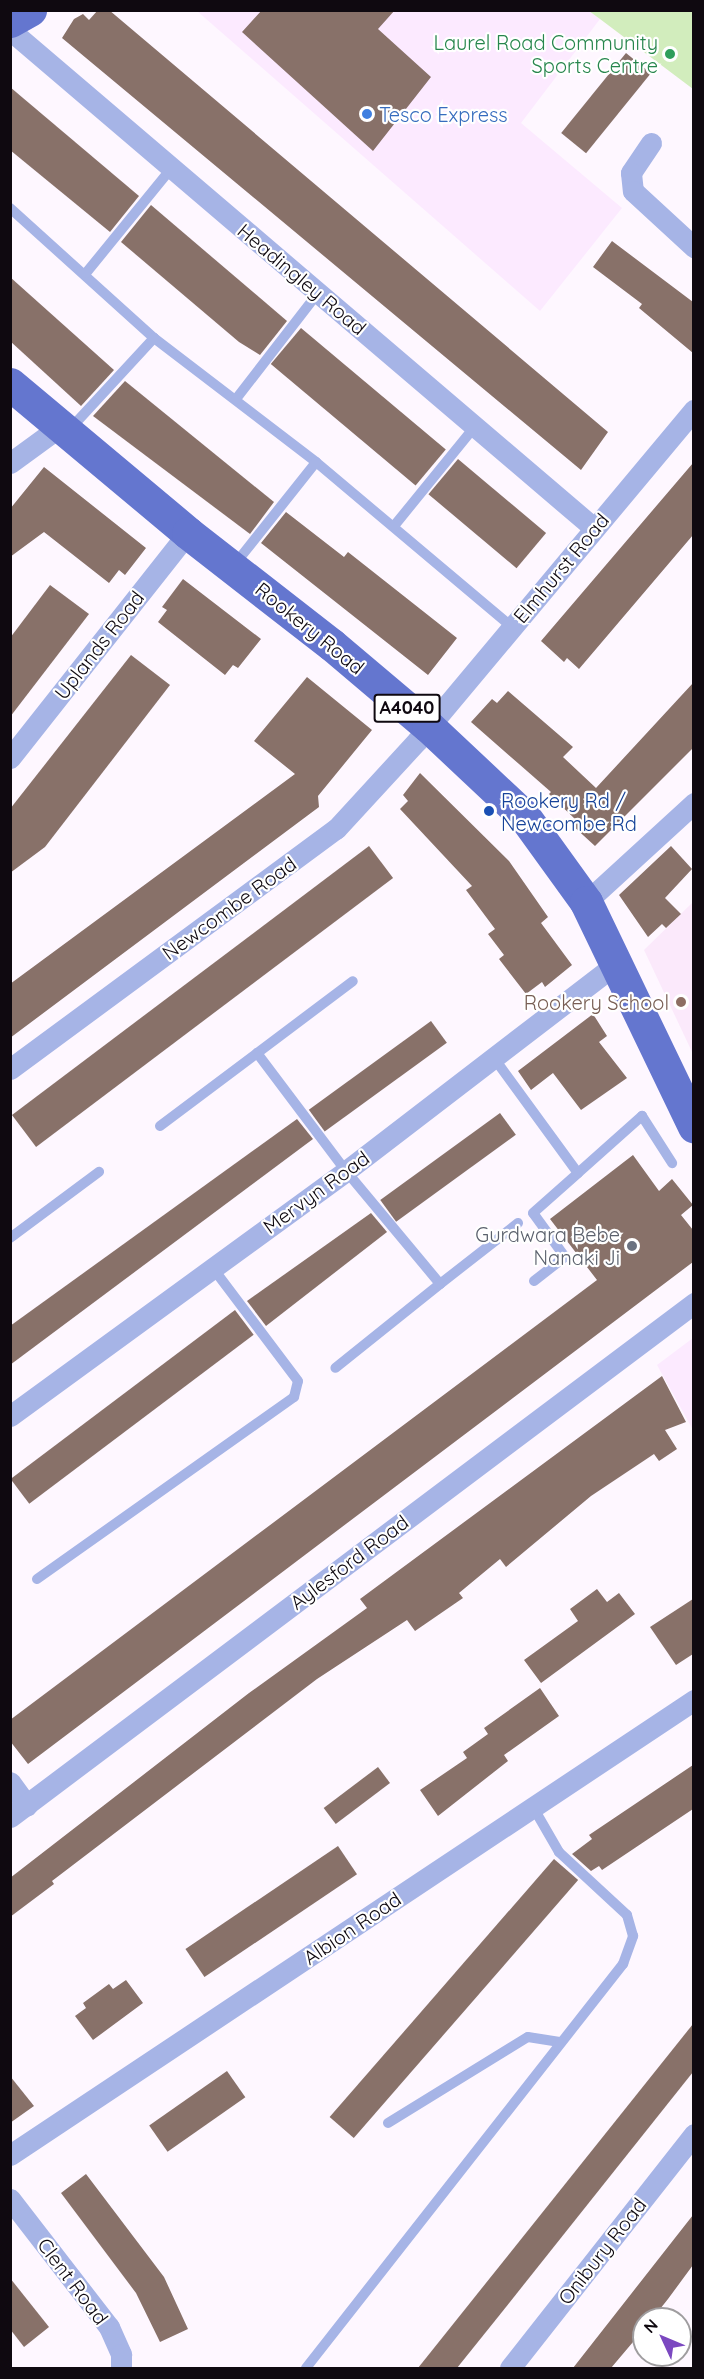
<!DOCTYPE html>
<html>
<head>
<meta charset="utf-8">
<style>
  body { margin:0 }
  #map { position:relative; width:704px; height:2379px; overflow:hidden; background:#fef7ff; font-family:Quicksand,sans-serif }
  div>[style] { position:absolute }
  .built>* { inset:0; background:#fceaff }
  .education>* { inset:0; background:#fbe9fb }
  .green>* { inset:0; background:#d2edbd }
  .building>* { inset:0; background:#887169; transform-origin:0 0 }
  .lane>* { height:10px; margin:-5px; padding:0 5px; transform-origin:5px; border-radius:5px; background:#a6b4e6 }
  .street>* { height:21px; margin:-10.5px; padding:0 10.5px; transform-origin:10.5px; border-radius:10.5px; background:#a6b4e6 }
  .primary>* { height:33px; margin:-16.5px; padding:0 16.5px; transform-origin:16.5px; border-radius:16.5px; background:#6476cf }
  .dots>* { width:16px; height:16px; translate:-50% -50%; box-sizing:border-box; border:3px solid #fff; border-radius:50% }
  span { translate:-50% -50%; white-space:nowrap; text-align:center; line-height:1.15; -webkit-text-stroke:4.5px #fff; paint-order:stroke }
  .shield-label span { padding:2px 4px; background:#fff; border:2px solid; border-radius:4px; -webkit-text-stroke-width:0 }
  .shield-label { font-size:18px; color:#0f0910; font-weight:700 }
  .leisure-label { font-size:20px; color:#27864d }
  .right { translate:-100% -50%; text-align:right }
  .shop-label { font-size:20px; color:#366cbe }
  .left { translate:0 -50%; text-align:left }
  .street-label { font-size:20px; color:#0f0910 }
  .transit-label { font-size:20px; color:#164399 }
  .education-label { font-size:20px; color:#785e54 }
  .worship-label { font-size:20px; color:#5b616d }
  .frame { position:absolute; inset:0; border:12px solid #0f0910; pointer-events:none }
  .north { position:absolute; left:632px; top:2307px; width:60px; height:60px; box-sizing:border-box; background:#fff; border:2px solid #9f9d9f; border-radius:50%; rotate:314deg; font-size:16px; font-weight:700; line-height:24px; text-align:center; color:#0f0910 }
  .north::after { content:''; display:block; margin:auto; width:21px; height:27px; background:#7b48c0; clip-path:polygon(50% 0,100% 100%,50% 72%,0 100%) }
</style>
</head>
<body>
<div id="map">
  <div class="built">
    <i style="clip-path:polygon(197px 11px,589px 11px,600px 19px,521px 123px,622px 208px,540px 311px)"></i>
    <i style="clip-path:polygon(693px 1338px,693px 1430px,657px 1365px)"></i>
  </div>
  <div class="education">
    <i style="clip-path:polygon(693px 902px,693px 1054px,644px 950px)"></i>
  </div>
  <div class="green">
    <i style="clip-path:polygon(589px 11px,693px 11px,693px 89px,600px 19px)"></i>
  </div>
  <div class="building">
    <i style="clip-path:polygon(98px 10px,109px 10px,608px 432px,581px 470px,62px 38px,74px 19px,83px 14px,89px 20px)"></i>
    <i style="clip-path:polygon(262px 10px,395px 10px,378px 29px,431px 77px,373px 151px,242px 32px)"></i>
    <i style="left:626px;top:53px;width:32px;height:103px;rotate:39deg"></i>
    <i style="clip-path:polygon(10px 87px,139px 196px,110px 232px,10px 150px)"></i>
    <i style="clip-path:polygon(151px 205px,287px 321px,260px 355px,239px 342px,121px 242px)"></i>
    <i style="clip-path:polygon(612px 241px,693px 302px,693px 353px,639px 308px,642px 304px,593px 267px)"></i>
    <i style="clip-path:polygon(10px 277px,114px 370px,81px 406px,10px 341px)"></i>
    <i style="left:301px;top:328px;width:189px;height:47px;rotate:40deg"></i>
    <i style="clip-path:polygon(125px 381px,274px 502px,250px 534px,93px 416px)"></i>
    <i style="left:458px;top:459px;width:115px;height:46px;rotate:40deg"></i>
    <i style="clip-path:polygon(693px 463px,693px 535px,579px 669px,567px 658px,564px 662px,541px 641px)"></i>
    <i style="clip-path:polygon(44px 467px,146px 548px,125px 575px,119px 570px,109px 583px,44px 532px,10px 557px,10px 509px)"></i>
    <i style="clip-path:polygon(286px 512px,344px 557px,348px 552px,457px 638px,428px 675px,261px 543px)"></i>
    <i style="clip-path:polygon(183px 579px,261px 639px,238px 668px,233px 665px,225px 675px,158px 622px,167px 610px,162px 607px)"></i>
    <i style="clip-path:polygon(50px 585px,89px 614px,10px 717px,10px 638px)"></i>
    <i style="clip-path:polygon(131px 655px,170px 685px,45px 847px,10px 873px,10px 809px)"></i>
    <i style="clip-path:polygon(307px 677px,372px 730px,318px 796px,319px 807px,10px 1038px,10px 984px,295px 774px,254px 741px)"></i>
    <i style="clip-path:polygon(693px 683px,693px 748px,595px 846px,572px 825px,576px 820px,549px 794px,551px 792px,471px 722px,492px 699px,497px 703px,508px 691px,573px 747px,563px 757px,596px 788px)"></i>
    <i style="clip-path:polygon(420px 773px,509px 861px,548px 917px,541px 923px,572px 965px,545px 987px,542px 982px,526px 994px,499px 959px,504px 955px,488px 934px,495px 929px,466px 890px,472px 886px,400px 809px,408px 801px,403px 795px)"></i>
    <i style="left:369px;top:846px;width:40px;height:447px;rotate:53deg"></i>
    <i style="clip-path:polygon(671px 846px,692px 869px,665px 898px,681px 914px,666px 928px,662px 924px,648px 937px,619px 895px)"></i>
    <i style="clip-path:polygon(593px 1014px,607px 1036px,599px 1042px,627px 1078px,581px 1110px,553px 1073px,531px 1090px,518px 1071px)"></i>
    <i style="left:431px;top:1021px;width:27px;height:151px;rotate:54deg"></i>
    <i style="left:500px;top:1113px;width:27px;height:148px;rotate:54deg"></i>
    <i style="clip-path:polygon(297px 1119px,313px 1139px,10px 1365px,10px 1326px)"></i>
    <i style="clip-path:polygon(633px 1155px,659px 1191px,672px 1179px,693px 1205px,681px 1215px,693px 1230px,693px 1262px,28px 1764px,10px 1741px,10px 1720px,597px 1280px,550px 1219px)"></i>
    <i style="clip-path:polygon(371px 1213px,387px 1232px,266px 1326px,247px 1301px)"></i>
    <i style="left:235px;top:1310px;width:31px;height:281px;rotate:53deg"></i>
    <i style="clip-path:polygon(662px 1376px,686px 1422px,665px 1430px,677px 1449px,659px 1461px,654px 1454px,591px 1496px,506px 1567px,500px 1559px,459px 1593px,463px 1598px,415px 1631px,407px 1620px,317px 1679px,52px 1881px,54px 1884px,10px 1917px,10px 1878px,249px 1693px,367px 1608px,360px 1599px)"></i>
    <i style="clip-path:polygon(597px 1589px,607px 1602px,619px 1593px,635px 1614px,541px 1683px,524px 1660px,578px 1621px,570px 1609px)"></i>
    <i style="clip-path:polygon(693px 1599px,693px 1654px,676px 1665px,650px 1627px)"></i>
    <i style="clip-path:polygon(540px 1688px,559px 1716px,504px 1755px,508px 1761px,438px 1816px,420px 1790px,467px 1758px,463px 1752px,488px 1734px,484px 1728px)"></i>
    <i style="clip-path:polygon(693px 1765px,693px 1809px,602px 1870px,599px 1866px,591px 1871px,572px 1854px,592px 1839px,589px 1835px)"></i>
    <i style="left:378px;top:1767px;width:20px;height:68px;rotate:53deg"></i>
    <i style="left:338px;top:1846px;width:34px;height:184px;rotate:56deg"></i>
    <i style="left:554px;top:1859px;width:32px;height:342px;rotate:41deg"></i>
    <i style="clip-path:polygon(126px 1980px,143px 2003px,93px 2040px,75px 2016px,86px 2008px,83px 2003px,109px 1984px,113px 1989px)"></i>
    <i style="clip-path:polygon(693px 2024px,693px 2072px,498px 2317px,457px 2368px,418px 2368px)"></i>
    <i style="left:227px;top:2071px;width:32px;height:95px;rotate:55deg"></i>
    <i style="clip-path:polygon(10px 2076px,34px 2106px,10px 2123px)"></i>
    <i style="clip-path:polygon(86px 2174px,164px 2277px,188px 2329px,160px 2342px,136px 2293px,61px 2193px)"></i>
    <i style="clip-path:polygon(693px 2215px,693px 2265px,668px 2299px,652px 2319px,644px 2319px,644px 2329px,611px 2368px,573px 2368px)"></i>
    <i style="clip-path:polygon(10px 2278px,49px 2327px,24px 2347px,10px 2329px)"></i>
  </div>
  <div class="lane">
    <i style="left:10px;top:208px;width:194px;rotate:42.1deg"></i>
    <i style="left:154px;top:338px;width:204px;rotate:37.4deg"></i>
    <i style="left:316px;top:462px;width:256px;rotate:40.1deg"></i>
    <i style="left:86px;top:273px;width:133px;rotate:-50.8deg"></i>
    <i style="left:236px;top:399px;width:134px;rotate:-52.3deg"></i>
    <i style="left:70px;top:429px;width:124px;rotate:-47.3deg"></i>
    <i style="left:394px;top:526px;width:130px;rotate:-50.9deg"></i>
    <i style="left:235px;top:564px;width:130px;rotate:-51.5deg"></i>
    <i style="left:257px;top:1053px;width:148px;rotate:53deg"></i>
    <i style="left:346px;top:1171px;width:147px;rotate:50.2deg"></i>
    <i style="left:440px;top:1284px;width:134px;rotate:141.3deg"></i>
    <i style="left:494px;top:1058px;width:142px;rotate:53.9deg"></i>
    <i style="left:578px;top:1173px;width:86px;rotate:-41.7deg"></i>
    <i style="left:642px;top:1116px;width:56px;rotate:57.4deg"></i>
    <i style="left:160px;top:1126px;width:241px;rotate:-36.9deg"></i>
    <i style="left:10px;top:1238px;width:111px;rotate:-36.6deg"></i>
    <i style="left:534px;top:1281px;width:39px;rotate:-38deg"></i>
    <i style="left:565px;top:1257px;width:54px;rotate:-126deg"></i>
    <i style="left:533px;top:1213px;width:60px;rotate:-41.6deg"></i>
    <i style="left:440px;top:1284px;width:99px;rotate:-38deg"></i>
    <i style="left:37px;top:1579px;width:315px;rotate:-35.3deg"></i>
    <i style="left:294px;top:1397px;width:16px;rotate:-76deg"></i>
    <i style="left:298px;top:1381px;width:141px;rotate:-127deg"></i>
    <i style="left:388px;top:2123px;width:164px;rotate:-31.6deg"></i>
    <i style="left:528px;top:2037px;width:32px;rotate:9deg"></i>
    <i style="left:306px;top:2368px;width:514px;rotate:-51.88deg"></i>
    <i style="left:623px;top:1964px;width:30px;rotate:-70deg"></i>
    <i style="left:633px;top:1936px;width:22px;rotate:-106deg"></i>
    <i style="left:627px;top:1915px;width:93px;rotate:-137.2deg"></i>
    <i style="left:559px;top:1852px;width:52px;rotate:-120deg"></i>
  </div>
  <div class="street">
    <i style="left:10px;top:30px;width:768px;rotate:40.46deg"></i>
    <i style="left:651px;top:143px;width:36px;rotate:124deg"></i>
    <i style="left:631px;top:173px;width:18px;rotate:84deg"></i>
    <i style="left:633px;top:191px;width:83px;rotate:42.6deg"></i>
    <i style="left:10px;top:463px;width:59px;rotate:-36.1deg"></i>
    <i style="left:10px;top:758px;width:287px;rotate:-51.7deg"></i>
    <i style="left:586px;top:902px;width:147px;rotate:-42.5deg"></i>
    <i style="left:10px;top:1069px;width:405px;rotate:-36.4deg"></i>
    <i style="left:336px;top:829px;width:120px;rotate:-47.4deg"></i>
    <i style="left:417px;top:741px;width:432px;rotate:-50.1deg"></i>
    <i style="left:10px;top:1416px;width:416px;rotate:-36.1deg"></i>
    <i style="left:346px;top:1171px;width:342px;rotate:-37.5deg"></i>
    <i style="left:10px;top:1782px;width:29px;rotate:54deg"></i>
    <i style="left:10px;top:1817px;width:856px;rotate:-36.92deg"></i>
    <i style="left:10px;top:2155px;width:822px;rotate:-33.63deg"></i>
    <i style="left:10px;top:2199px;width:162px;rotate:52.3deg"></i>
    <i style="left:109px;top:2327px;width:30px;rotate:66deg"></i>
    <i style="left:121px;top:2354px;width:14px;rotate:90deg"></i>
    <i style="left:510px;top:2368px;width:298px;rotate:-51.8deg"></i>
  </div>
  <div class="primary">
    <i style="left:10px;top:21px;width:23px;rotate:-29deg"></i>
    <i style="left:10px;top:384px;width:232px;rotate:39.9deg"></i>
    <i style="left:188px;top:533px;width:182px;rotate:37.9deg"></i>
    <i style="left:332px;top:645px;width:126px;rotate:40.2deg"></i>
    <i style="left:428px;top:726px;width:132px;rotate:43.2deg"></i>
    <i style="left:524px;top:816px;width:106px;rotate:54.2deg"></i>
    <i style="left:586px;top:902px;width:249px;rotate:64.3deg"></i>
  </div>
  <div class="dots">
    <i style="left:670px;top:54px;background:#2e9e5b"></i>
    <i style="left:367px;top:114px;background:#3f7fe0"></i>
    <i style="left:489px;top:811px;background:#1a4fb4"></i>
    <i style="left:681px;top:1002px;background:#8d6e63"></i>
    <i style="left:632px;top:1246px;background:#6b7280"></i>
  </div>
  <div class="shield-label">
    <span style="left:407px;top:708px">A4040</span>
  </div>
  <div class="leisure-label">
    <span class="right" style="left:658px;top:54px">Laurel Road Community<br>Sports Centre</span>
  </div>
  <div class="shop-label">
    <span class="left" style="left:379px;top:114px">Tesco Express</span>
  </div>
  <div class="street-label">
    <span style="left:302px;top:279px;rotate:40deg">Headingley Road</span>
    <span style="left:561px;top:568px;rotate:-50deg">Elmhurst Road</span>
    <span style="left:310px;top:628px;rotate:39deg">Rookery Road</span>
    <span style="left:99px;top:645px;rotate:-52deg">Uplands Road</span>
    <span style="left:229px;top:908px;rotate:-36deg">Newcombe Road</span>
    <span style="left:316px;top:1192px;rotate:-36deg">Mervyn Road</span>
    <span style="left:349px;top:1562px;rotate:-37deg">Aylesford Road</span>
    <span style="left:352px;top:1928px;rotate:-34deg">Albion Road</span>
    <span style="left:602px;top:2251px;rotate:-52deg">Onibury Road</span>
    <span style="left:73px;top:2281px;rotate:53deg">Clent Road</span>
  </div>
  <div class="transit-label">
    <span class="left" style="left:501px;top:812px">Rookery Rd /<br>Newcombe Rd</span>
  </div>
  <div class="education-label">
    <span class="right" style="left:669px;top:1002px">Rookery School</span>
  </div>
  <div class="worship-label">
    <span class="right" style="left:620px;top:1246px">Gurdwara Bebe<br>Nanaki Ji</span>
  </div>
  <div class="frame"></div>
  <div class="north">N</div>
</div>
</body>
</html>
